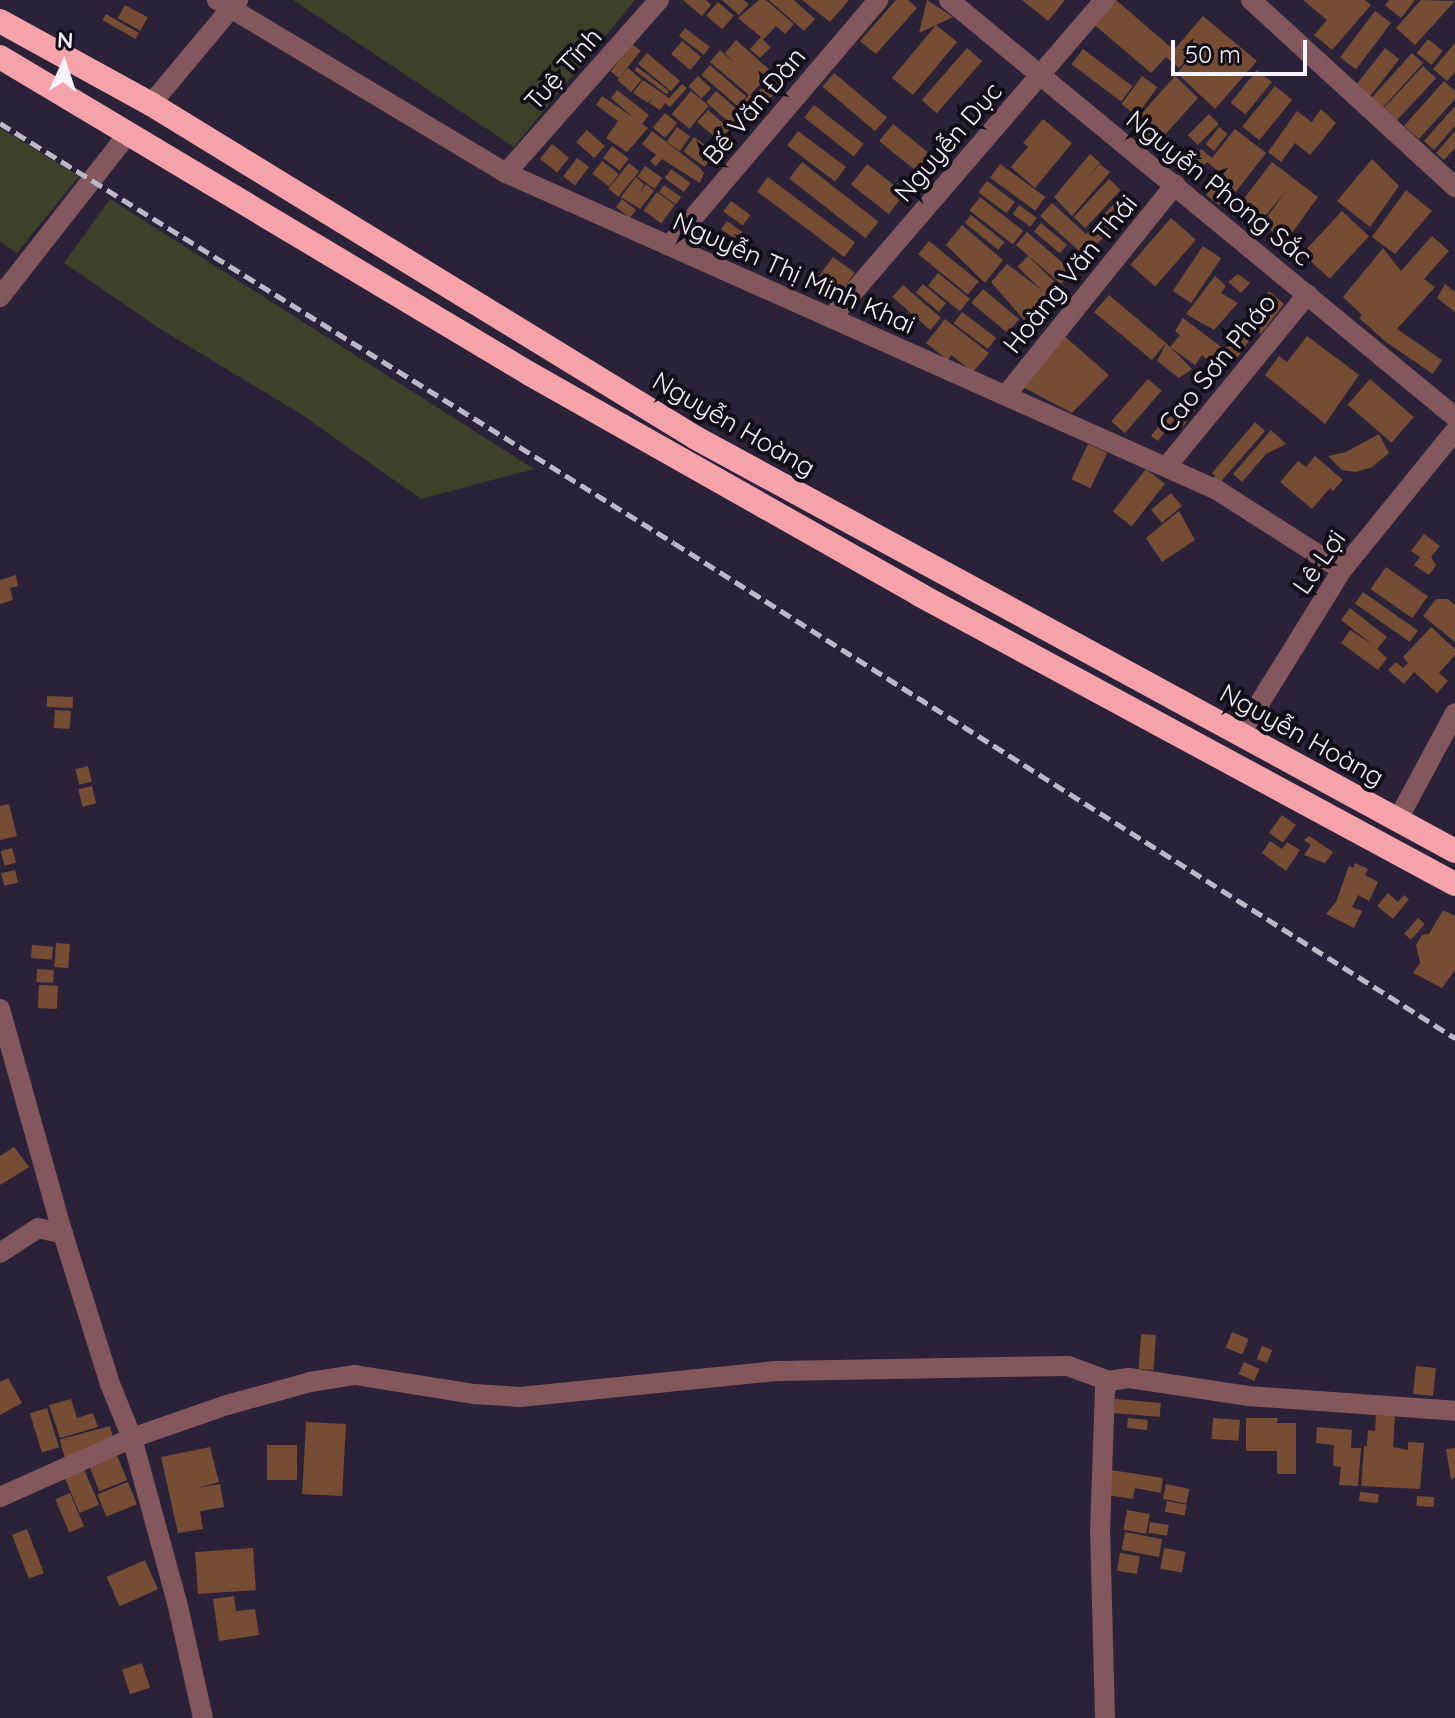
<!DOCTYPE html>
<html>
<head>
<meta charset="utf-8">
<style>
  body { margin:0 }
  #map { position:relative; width:1455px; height:1718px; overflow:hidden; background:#2c2238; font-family:Quicksand,sans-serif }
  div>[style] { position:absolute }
  .green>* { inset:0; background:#3d4129 }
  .building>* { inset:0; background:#744d34; transform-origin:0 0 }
  .minor>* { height:20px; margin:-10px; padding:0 10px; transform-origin:10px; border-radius:10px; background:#83585d }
  .highway>* { height:24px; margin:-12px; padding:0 12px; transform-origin:12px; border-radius:12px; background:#f5a2ab }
  .rail>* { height:5px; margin-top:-2.5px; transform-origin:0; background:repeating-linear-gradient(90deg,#bdb7c6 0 12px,transparent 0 18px) }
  span { translate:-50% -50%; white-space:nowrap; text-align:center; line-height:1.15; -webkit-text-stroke:8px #120e18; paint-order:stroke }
  .street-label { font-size:26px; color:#f7f2fe }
  .north { position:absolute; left:24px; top:24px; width:80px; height:80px; -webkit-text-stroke:6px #120e18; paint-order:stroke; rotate:3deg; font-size:22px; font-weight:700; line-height:32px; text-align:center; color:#f7f2fe }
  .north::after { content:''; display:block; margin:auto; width:28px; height:36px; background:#f7f2fe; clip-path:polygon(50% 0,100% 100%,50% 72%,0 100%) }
  .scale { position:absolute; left:1171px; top:40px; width:136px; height:36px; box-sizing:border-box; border:4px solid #f7f2fe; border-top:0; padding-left:10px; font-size:24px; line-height:28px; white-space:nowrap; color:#f7f2fe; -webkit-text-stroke:6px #120e18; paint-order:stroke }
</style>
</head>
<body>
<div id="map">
  <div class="green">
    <i style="clip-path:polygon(293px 0,635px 0,514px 147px)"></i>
    <i style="clip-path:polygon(0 128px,79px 176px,17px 253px,0 242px)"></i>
    <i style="clip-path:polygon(110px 199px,534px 469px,421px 499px,301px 414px,162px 330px,64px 263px)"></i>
  </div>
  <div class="building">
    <i style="clip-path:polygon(683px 0,706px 0,711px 5px,702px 16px)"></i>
    <i style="clip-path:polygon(722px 0,743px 0,749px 4px,739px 15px)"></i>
    <i style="clip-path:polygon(759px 0,766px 0,794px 24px,785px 34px,776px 26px,763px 40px,771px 47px,760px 58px,750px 49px,761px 37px,738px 18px)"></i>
    <i style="clip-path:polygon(769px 0,794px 0,815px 19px,804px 31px)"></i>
    <i style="clip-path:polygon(802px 0,849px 0,830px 22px)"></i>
    <i style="clip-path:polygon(896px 0,908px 0,917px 8px,876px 54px,860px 41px)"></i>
    <i style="clip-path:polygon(927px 0,953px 17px,936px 25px,957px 42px,913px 95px,892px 78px,936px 25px,919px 33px)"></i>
    <i style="clip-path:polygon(1022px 0,1065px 0,1048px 21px)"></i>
    <i style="clip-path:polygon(1111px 0,1116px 0,1174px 50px,1203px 16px,1257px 61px,1215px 109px,1177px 73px,1203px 43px,1179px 68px,1166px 57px,1151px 73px,1091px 22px)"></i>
    <i style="clip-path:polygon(1303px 0,1365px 0,1371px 5px,1332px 50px,1314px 35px,1327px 20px)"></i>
    <i style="clip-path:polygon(1389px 0,1415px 0,1401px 18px,1385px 5px)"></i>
    <i style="clip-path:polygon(1421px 0,1455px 1px,1415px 45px,1396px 28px)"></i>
    <i style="left:718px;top:2px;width:21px;height:18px;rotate:41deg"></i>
    <i style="left:125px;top:5px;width:26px;height:15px;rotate:29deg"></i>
    <i style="left:1375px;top:11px;width:20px;height:58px;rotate:37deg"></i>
    <i style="left:106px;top:14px;width:38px;height:7px;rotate:30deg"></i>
    <i style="left:685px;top:28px;width:31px;height:10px;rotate:37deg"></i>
    <i style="left:1428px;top:39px;width:19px;height:18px;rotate:39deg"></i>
    <i style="clip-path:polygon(736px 40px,772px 72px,750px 95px,765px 108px,755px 121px,742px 110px,749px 101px,741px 109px,738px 107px,749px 95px,710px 62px,720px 50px,734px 63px,725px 53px)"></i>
    <i style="left:682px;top:41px;width:25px;height:17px;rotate:40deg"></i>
    <i style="clip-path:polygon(1455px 43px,1455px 72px,1447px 81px,1433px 69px)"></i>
    <i style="left:632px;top:44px;width:11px;height:35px;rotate:38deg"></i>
    <i style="left:967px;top:48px;width:20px;height:69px;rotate:41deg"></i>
    <i style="left:1385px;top:48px;width:18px;height:50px;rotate:38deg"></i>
    <i style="left:1083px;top:49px;width:62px;height:19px;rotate:37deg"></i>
    <i style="left:647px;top:53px;width:43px;height:14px;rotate:40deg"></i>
    <i style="left:1412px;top:53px;width:15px;height:66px;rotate:42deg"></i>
    <i style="left:710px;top:65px;width:48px;height:13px;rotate:41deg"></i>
    <i style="left:1423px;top:66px;width:18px;height:63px;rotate:43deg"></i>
    <i style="left:637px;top:67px;width:40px;height:4px;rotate:37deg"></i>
    <i style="left:628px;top:68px;width:18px;height:16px;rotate:41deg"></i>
    <i style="left:1257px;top:70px;width:19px;height:42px;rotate:39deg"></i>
    <i style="left:834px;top:73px;width:69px;height:18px;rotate:40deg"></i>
    <i style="left:698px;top:76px;width:18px;height:14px;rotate:43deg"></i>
    <i style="left:1142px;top:76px;width:19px;height:35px;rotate:36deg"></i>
    <i style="clip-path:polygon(1175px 76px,1198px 98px,1153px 148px,1139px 135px,1142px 131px,1133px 123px)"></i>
    <i style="clip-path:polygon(643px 80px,669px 98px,682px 84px,687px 88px,670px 107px,665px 103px,660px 110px,649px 103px,654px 95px,648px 103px,633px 93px)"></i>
    <i style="clip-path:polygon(1444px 81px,1455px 91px,1455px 99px,1419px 139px,1404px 126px)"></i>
    <i style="left:766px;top:84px;width:13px;height:13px;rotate:45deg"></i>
    <i style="left:1275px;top:86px;width:22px;height:52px;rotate:39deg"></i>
    <i style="clip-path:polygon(617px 90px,649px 115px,642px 124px,648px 128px,627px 152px,606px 138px,618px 121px,596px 105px,602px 96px,634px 118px,611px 98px)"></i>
    <i style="left:691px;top:91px;width:23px;height:30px;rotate:40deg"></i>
    <i style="left:716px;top:91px;width:38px;height:15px;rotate:41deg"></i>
    <i style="left:814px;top:105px;width:63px;height:16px;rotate:38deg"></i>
    <i style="clip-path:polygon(1455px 106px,1455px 126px,1434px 150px,1424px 141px)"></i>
    <i style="clip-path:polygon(1321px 109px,1336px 123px,1310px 155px,1295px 143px,1281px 162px,1268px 152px,1297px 111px,1312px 122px)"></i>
    <i style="clip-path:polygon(708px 110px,730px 129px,719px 142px,728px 150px,723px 156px,710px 145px,716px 138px,697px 122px)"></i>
    <i style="left:665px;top:113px;width:16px;height:19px;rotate:40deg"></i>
    <i style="left:1209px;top:114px;width:14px;height:30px;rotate:45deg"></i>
    <i style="clip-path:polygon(1043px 119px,1072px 143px,1035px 188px,1011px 167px,1028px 147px,1023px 143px)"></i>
    <i style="left:893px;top:124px;width:54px;height:22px;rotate:39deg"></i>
    <i style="left:677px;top:127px;width:16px;height:18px;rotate:35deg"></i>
    <i style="left:1219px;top:127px;width:11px;height:22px;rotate:38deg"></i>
    <i style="clip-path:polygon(1235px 129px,1266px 153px,1223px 208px,1206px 195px,1222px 174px,1207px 162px,1197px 175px,1187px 167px,1201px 149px,1212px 158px)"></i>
    <i style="left:587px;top:130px;width:24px;height:16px;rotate:42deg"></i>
    <i style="clip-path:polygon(652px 131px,699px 167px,704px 173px,700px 183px,662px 159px,656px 166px,650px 161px,656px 155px,642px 144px)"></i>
    <i style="left:798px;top:131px;width:60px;height:18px;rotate:37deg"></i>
    <i style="clip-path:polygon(1455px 131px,1455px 148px,1444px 160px,1436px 153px)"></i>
    <i style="left:694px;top:137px;width:26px;height:18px;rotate:36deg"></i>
    <i style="left:552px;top:144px;width:22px;height:19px;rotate:39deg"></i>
    <i style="left:612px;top:146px;width:21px;height:15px;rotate:37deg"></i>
    <i style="clip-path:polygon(1090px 154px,1100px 163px,1083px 183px,1100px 164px,1110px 172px,1072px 216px,1054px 197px)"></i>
    <i style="left:577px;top:158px;width:15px;height:23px;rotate:37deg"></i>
    <i style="clip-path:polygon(1372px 159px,1399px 186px,1370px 227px,1337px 201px)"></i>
    <i style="left:602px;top:161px;width:21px;height:16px;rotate:37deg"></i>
    <i style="left:802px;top:162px;width:97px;height:21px;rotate:38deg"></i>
    <i style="clip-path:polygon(1272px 162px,1318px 197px,1286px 241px,1262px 224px,1286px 191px,1256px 227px,1235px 210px)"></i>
    <i style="left:629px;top:163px;width:13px;height:33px;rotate:39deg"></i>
    <i style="left:867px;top:164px;width:48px;height:26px;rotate:38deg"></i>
    <i style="left:1000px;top:164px;width:56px;height:17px;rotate:36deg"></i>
    <i style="left:645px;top:166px;width:21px;height:13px;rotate:35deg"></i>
    <i style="left:671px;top:169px;width:24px;height:11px;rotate:36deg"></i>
    <i style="clip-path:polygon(636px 177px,644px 184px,640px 192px,646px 184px,654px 191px,640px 209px,621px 197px)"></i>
    <i style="left:768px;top:177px;width:109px;height:18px;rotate:37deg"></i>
    <i style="left:1109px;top:179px;width:16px;height:52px;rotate:43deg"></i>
    <i style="left:987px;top:181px;width:35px;height:14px;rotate:37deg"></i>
    <i style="left:664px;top:185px;width:21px;height:9px;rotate:35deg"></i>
    <i style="clip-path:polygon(1406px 190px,1432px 211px,1395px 254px,1372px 237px)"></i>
    <i style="left:657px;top:192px;width:22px;height:23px;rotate:36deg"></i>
    <i style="left:980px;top:197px;width:55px;height:17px;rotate:38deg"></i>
    <i style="clip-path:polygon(1119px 198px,1132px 209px,1085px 256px,1040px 216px,1052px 203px,1086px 234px)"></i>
    <i style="left:622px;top:199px;width:18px;height:10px;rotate:38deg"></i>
    <i style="left:731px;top:201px;width:24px;height:13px;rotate:36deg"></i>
    <i style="left:1019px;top:205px;width:22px;height:11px;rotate:36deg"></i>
    <i style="left:1342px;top:211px;width:37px;height:58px;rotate:43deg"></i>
    <i style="left:971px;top:215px;width:43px;height:10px;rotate:39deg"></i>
    <i style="left:1171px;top:218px;width:33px;height:62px;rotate:41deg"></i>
    <i style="left:727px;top:221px;width:19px;height:10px;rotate:35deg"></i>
    <i style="left:1041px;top:223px;width:34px;height:11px;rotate:40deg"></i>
    <i style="clip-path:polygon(962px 225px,1003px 260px,985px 283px,946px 245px)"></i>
    <i style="left:1027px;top:232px;width:60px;height:17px;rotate:41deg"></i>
    <i style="clip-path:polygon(1432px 236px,1449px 251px,1424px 279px,1435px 287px,1397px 329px,1442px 360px,1433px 374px,1386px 342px,1359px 318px,1362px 315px,1343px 297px,1383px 248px,1401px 271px)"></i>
    <i style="left:929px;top:241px;width:64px;height:17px;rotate:39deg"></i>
    <i style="left:1203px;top:246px;width:22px;height:54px;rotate:34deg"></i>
    <i style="left:1028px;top:256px;width:39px;height:15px;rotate:44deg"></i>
    <i style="left:833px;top:257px;width:27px;height:38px;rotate:36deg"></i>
    <i style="clip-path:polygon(1007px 264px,1048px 295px,1024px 320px,991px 282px)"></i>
    <i style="left:938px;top:273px;width:41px;height:16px;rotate:39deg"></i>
    <i style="clip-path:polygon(1238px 274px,1250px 283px,1241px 293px,1228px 282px)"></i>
    <i style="clip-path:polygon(1215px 276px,1226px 286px,1221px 293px,1238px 303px,1214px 330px,1186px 314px)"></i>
    <i style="left:923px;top:284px;width:30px;height:11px;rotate:40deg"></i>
    <i style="clip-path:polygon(1445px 284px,1455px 292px,1455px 312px,1437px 298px)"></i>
    <i style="left:903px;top:285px;width:50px;height:16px;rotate:41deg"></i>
    <i style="left:983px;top:289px;width:47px;height:18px;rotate:40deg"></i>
    <i style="clip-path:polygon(1269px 291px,1284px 304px,1261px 334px,1245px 323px,1255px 332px,1238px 357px,1224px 349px)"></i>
    <i style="clip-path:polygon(1109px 295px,1166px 343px,1192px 369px,1179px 378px,1157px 361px,1166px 343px,1152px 360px,1094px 312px)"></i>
    <i style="left:962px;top:312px;width:43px;height:14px;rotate:37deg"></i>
    <i style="clip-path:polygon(1183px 318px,1224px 349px,1210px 362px,1202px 355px,1195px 365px,1170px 347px,1180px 335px,1175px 331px)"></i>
    <i style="clip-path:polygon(945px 319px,989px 353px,973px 372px,951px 355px,948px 360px,926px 343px)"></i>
    <i style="clip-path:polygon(1062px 334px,1109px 375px,1072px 413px,1019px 385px)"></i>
    <i style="clip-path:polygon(1307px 336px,1359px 375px,1325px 424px,1265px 375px,1279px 356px,1287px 362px)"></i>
    <i style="left:1148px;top:379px;width:18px;height:56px;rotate:41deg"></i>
    <i style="left:1370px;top:379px;width:58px;height:34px;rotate:41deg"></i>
    <i style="clip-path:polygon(1180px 398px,1195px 410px,1182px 428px,1173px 421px,1158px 441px,1151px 436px)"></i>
    <i style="clip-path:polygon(1255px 422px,1265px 431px,1217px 486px,1211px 481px,1215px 476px,1212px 473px)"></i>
    <i style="clip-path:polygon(1271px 430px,1286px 444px,1266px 454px,1242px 482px,1233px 474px)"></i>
    <i style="clip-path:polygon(1379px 434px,1389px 453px,1372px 467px,1356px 472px,1342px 470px,1328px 456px,1346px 452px)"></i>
    <i style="left:1088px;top:444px;width:21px;height:39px;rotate:25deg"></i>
    <i style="clip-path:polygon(1315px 456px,1343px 480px,1333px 491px,1330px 488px,1312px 509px,1280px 482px,1298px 461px,1306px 467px)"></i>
    <i style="left:1146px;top:469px;width:24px;height:54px;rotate:38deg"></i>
    <i style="left:1171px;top:493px;width:17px;height:26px;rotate:50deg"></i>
    <i style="clip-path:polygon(1179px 511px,1195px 540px,1162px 562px,1146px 538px)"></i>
    <i style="clip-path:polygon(1424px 534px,1440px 546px,1431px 557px,1436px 565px,1429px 575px,1414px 565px,1420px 557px,1411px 551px)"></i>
    <i style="left:1386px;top:567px;width:51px;height:27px;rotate:35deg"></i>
    <i style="clip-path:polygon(16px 575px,18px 586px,10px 588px,13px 600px,0 604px,0 580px)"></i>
    <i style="left:1363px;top:592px;width:67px;height:14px;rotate:35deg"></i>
    <i style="clip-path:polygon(1436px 599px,1448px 599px,1455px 605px,1455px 642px,1423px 616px)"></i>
    <i style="clip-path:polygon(1350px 608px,1387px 637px,1377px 649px,1387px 658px,1378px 670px,1341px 643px,1350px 630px,1373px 645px,1341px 620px)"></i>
    <i style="clip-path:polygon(1431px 627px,1455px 649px,1455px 655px,1439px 673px,1448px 681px,1437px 693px,1414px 672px,1404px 684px,1388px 670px,1396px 662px,1403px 668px,1408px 663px,1403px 657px)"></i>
    <i style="left:47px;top:696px;width:26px;height:11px;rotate:2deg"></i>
    <i style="left:55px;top:710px;width:16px;height:18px;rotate:4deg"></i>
    <i style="left:88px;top:766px;width:16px;height:13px;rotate:76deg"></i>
    <i style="left:92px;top:786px;width:18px;height:14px;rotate:77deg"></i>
    <i style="clip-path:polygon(9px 804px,17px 836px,0 840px,0 806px)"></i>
    <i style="left:1282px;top:815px;width:17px;height:22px;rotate:36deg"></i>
    <i style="clip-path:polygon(1309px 836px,1333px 852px,1325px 863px,1304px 855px,1311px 845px,1304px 840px)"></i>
    <i style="clip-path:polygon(1270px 841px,1282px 849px,1287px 842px,1300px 850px,1286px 871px,1262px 853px)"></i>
    <i style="left:12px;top:848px;width:15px;height:12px;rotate:74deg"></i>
    <i style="clip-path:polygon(1355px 863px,1368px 869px,1365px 875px,1378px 882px,1369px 901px,1358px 895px,1352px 907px,1362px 911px,1354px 928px,1326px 914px,1336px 902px,1349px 866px,1353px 868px)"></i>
    <i style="left:15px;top:870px;width:13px;height:14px;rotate:77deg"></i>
    <i style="clip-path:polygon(1388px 893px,1398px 902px,1404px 895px,1409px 899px,1393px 919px,1377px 906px)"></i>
    <i style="clip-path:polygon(1443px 910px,1455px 916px,1455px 970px,1442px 988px,1413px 973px,1420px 963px,1416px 945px,1422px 935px,1429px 934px)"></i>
    <i style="left:1418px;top:918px;width:9px;height:21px;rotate:41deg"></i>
    <i style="left:56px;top:943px;width:14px;height:24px;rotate:4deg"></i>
    <i style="left:32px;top:945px;width:21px;height:13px;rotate:5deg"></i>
    <i style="left:37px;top:969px;width:17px;height:13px;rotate:3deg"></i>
    <i style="left:39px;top:985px;width:19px;height:23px;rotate:3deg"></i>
    <i style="clip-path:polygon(14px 1147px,29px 1167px,0 1185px,0 1156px)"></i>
    <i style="left:1232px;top:1332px;width:18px;height:17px;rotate:22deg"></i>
    <i style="left:1141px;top:1334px;width:15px;height:35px;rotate:4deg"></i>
    <i style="left:1262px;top:1346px;width:11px;height:14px;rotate:22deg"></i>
    <i style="left:1244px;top:1362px;width:17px;height:13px;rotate:24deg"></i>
    <i style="left:1416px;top:1366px;width:20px;height:28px;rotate:6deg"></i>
    <i style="clip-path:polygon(8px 1378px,22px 1403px,0 1415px,0 1382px)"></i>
    <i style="clip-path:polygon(71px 1399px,77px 1418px,93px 1413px,98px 1427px,60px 1438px,49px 1405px)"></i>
    <i style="left:1115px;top:1399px;width:46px;height:14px;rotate:5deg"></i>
    <i style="left:47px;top:1408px;width:41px;height:18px;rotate:73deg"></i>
    <i style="clip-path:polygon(1376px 1415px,1395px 1416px,1393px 1447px,1408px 1450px,1408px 1442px,1424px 1443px,1420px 1489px,1361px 1486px,1364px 1446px,1367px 1446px,1368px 1430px,1375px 1431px)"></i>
    <i style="left:1128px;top:1418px;width:20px;height:10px;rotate:6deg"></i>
    <i style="left:1213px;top:1418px;width:27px;height:21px;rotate:4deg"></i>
    <i style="clip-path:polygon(1246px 1418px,1278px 1418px,1277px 1423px,1296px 1423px,1296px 1474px,1277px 1474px,1277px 1451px,1246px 1451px)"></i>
    <i style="left:306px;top:1422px;width:40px;height:72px;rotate:3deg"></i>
    <i style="left:110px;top:1426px;width:23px;height:52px;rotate:75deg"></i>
    <i style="clip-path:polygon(1317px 1427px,1352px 1430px,1351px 1448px,1361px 1448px,1358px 1486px,1339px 1485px,1341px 1467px,1333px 1466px,1334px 1445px,1316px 1443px)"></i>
    <i style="left:267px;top:1445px;width:30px;height:35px"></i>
    <i style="clip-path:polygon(210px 1447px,219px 1482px,197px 1488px,220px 1484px,224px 1507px,200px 1511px,203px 1529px,178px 1533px,161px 1457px)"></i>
    <i style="clip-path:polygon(1455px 1448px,1455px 1478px,1451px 1479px,1446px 1449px)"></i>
    <i style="left:117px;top:1455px;width:27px;height:30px;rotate:68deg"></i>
    <i style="left:83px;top:1467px;width:41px;height:21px;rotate:67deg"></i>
    <i style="clip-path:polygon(1111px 1470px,1163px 1478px,1161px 1493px,1135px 1488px,1133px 1499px,1107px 1495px)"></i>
    <i style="left:128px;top:1482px;width:24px;height:33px;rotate:68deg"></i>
    <i style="left:1166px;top:1484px;width:24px;height:15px;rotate:12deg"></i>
    <i style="left:1360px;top:1492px;width:19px;height:9px;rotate:6deg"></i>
    <i style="left:70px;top:1493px;width:36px;height:16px;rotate:67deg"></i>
    <i style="left:1417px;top:1496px;width:17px;height:10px;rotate:3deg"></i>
    <i style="left:1167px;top:1501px;width:20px;height:11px;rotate:11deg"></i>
    <i style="left:1127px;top:1510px;width:23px;height:20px;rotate:10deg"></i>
    <i style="left:1150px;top:1522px;width:19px;height:11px;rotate:9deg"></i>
    <i style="left:27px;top:1529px;width:47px;height:16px;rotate:69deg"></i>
    <i style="left:1125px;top:1532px;width:38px;height:18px;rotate:11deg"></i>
    <i style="left:253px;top:1548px;width:42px;height:58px;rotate:86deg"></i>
    <i style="left:1164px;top:1548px;width:22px;height:21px;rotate:10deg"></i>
    <i style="left:1120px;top:1553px;width:20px;height:18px;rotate:9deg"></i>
    <i style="left:145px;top:1560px;width:32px;height:42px;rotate:66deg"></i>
    <i style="clip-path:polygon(234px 1596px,236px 1611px,255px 1609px,259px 1635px,219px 1641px,213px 1599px)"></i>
    <i style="left:142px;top:1663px;width:26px;height:21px;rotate:72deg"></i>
  </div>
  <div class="minor">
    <i style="left:217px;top:0;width:337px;rotate:30.9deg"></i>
    <i style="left:506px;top:173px;width:778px;rotate:24.03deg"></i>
    <i style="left:1217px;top:490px;width:148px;rotate:32.6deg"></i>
    <i style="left:949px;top:0;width:656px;rotate:39.49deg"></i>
    <i style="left:1251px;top:0;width:277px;rotate:42.5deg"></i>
    <i style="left:151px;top:104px;width:136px;rotate:-50.1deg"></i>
    <i style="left:506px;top:173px;width:231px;rotate:-48.5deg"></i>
    <i style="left:669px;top:246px;width:323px;rotate:-49.6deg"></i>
    <i style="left:0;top:297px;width:207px;rotate:-51.9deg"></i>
    <i style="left:831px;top:318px;width:420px;rotate:-49.3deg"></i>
    <i style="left:1006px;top:395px;width:270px;rotate:-51.2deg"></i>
    <i style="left:1167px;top:466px;width:222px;rotate:-50.7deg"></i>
    <i style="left:1241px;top:733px;width:192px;rotate:-58.2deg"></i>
    <i style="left:1342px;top:570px;width:179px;rotate:-50.9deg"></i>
    <i style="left:1398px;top:819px;width:120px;rotate:-61.7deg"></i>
    <i style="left:0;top:1009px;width:234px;rotate:74.4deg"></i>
    <i style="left:63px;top:1234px;width:157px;rotate:72.6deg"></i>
    <i style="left:110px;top:1384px;width:58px;rotate:67.8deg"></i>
    <i style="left:132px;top:1438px;width:170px;rotate:74.7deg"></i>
    <i style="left:177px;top:1602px;width:119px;rotate:77.4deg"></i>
    <i style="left:0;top:1253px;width:45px;rotate:-33.3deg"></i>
    <i style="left:38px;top:1228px;width:26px;rotate:13deg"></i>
    <i style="left:0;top:1497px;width:145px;rotate:-24.1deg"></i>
    <i style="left:132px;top:1438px;width:101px;rotate:-19.2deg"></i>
    <i style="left:227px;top:1405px;width:86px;rotate:-15.5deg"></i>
    <i style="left:310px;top:1382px;width:46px;rotate:-8.8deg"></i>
    <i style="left:355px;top:1375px;width:121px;rotate:9.1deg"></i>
    <i style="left:474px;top:1394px;width:46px;rotate:3.7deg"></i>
    <i style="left:520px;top:1397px;width:258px;rotate:-5.8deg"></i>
    <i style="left:777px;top:1371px;width:291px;rotate:-1deg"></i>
    <i style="left:1068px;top:1366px;width:44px;rotate:20.1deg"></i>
    <i style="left:1105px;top:1718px;width:186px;rotate:-91.5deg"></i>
    <i style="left:1100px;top:1532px;width:142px;rotate:-88deg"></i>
    <i style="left:1105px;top:1390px;width:10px;rotate:-66deg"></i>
    <i style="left:1109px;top:1381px;width:20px;rotate:-9deg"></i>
    <i style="left:1129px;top:1378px;width:120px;rotate:8.6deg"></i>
    <i style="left:1248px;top:1396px;width:208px;rotate:4.1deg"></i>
  </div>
  <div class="highway">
    <i style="left:0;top:21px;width:172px;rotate:28.8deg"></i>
    <i style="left:151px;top:104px;width:639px;rotate:31.5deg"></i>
    <i style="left:696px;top:438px;width:864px;rotate:28.55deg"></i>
    <i style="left:0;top:57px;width:618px;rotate:30.88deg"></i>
    <i style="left:530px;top:374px;width:448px;rotate:29.5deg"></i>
    <i style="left:920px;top:595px;width:608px;rotate:28.38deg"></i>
  </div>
  <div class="rail">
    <i style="left:0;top:123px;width:794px;rotate:31.93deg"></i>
    <i style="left:674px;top:543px;width:925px;rotate:32.37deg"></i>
  </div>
  <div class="street-label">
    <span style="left:563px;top:69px;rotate:-48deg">Tuệ Tĩnh</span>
    <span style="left:754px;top:106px;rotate:-50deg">Bế Văn Đàn</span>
    <span style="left:948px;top:142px;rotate:-49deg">Nguyễn Dục</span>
    <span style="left:1219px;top:188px;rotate:39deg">Nguyễn Phong Sắc</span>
    <span style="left:794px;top:273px;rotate:24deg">Nguyễn Thị Minh Khai</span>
    <span style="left:1070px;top:274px;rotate:-51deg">Hoàng Văn Thái</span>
    <span style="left:1217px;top:363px;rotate:-51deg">Cao Sơn Pháo</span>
    <span style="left:734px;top:424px;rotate:30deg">Nguyễn Hoàng</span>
    <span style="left:1319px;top:562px;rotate:-55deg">Lê Lợi</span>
    <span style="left:1302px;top:735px;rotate:29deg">Nguyễn Hoàng</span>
  </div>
  <div class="north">N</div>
  <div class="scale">50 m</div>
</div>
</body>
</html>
